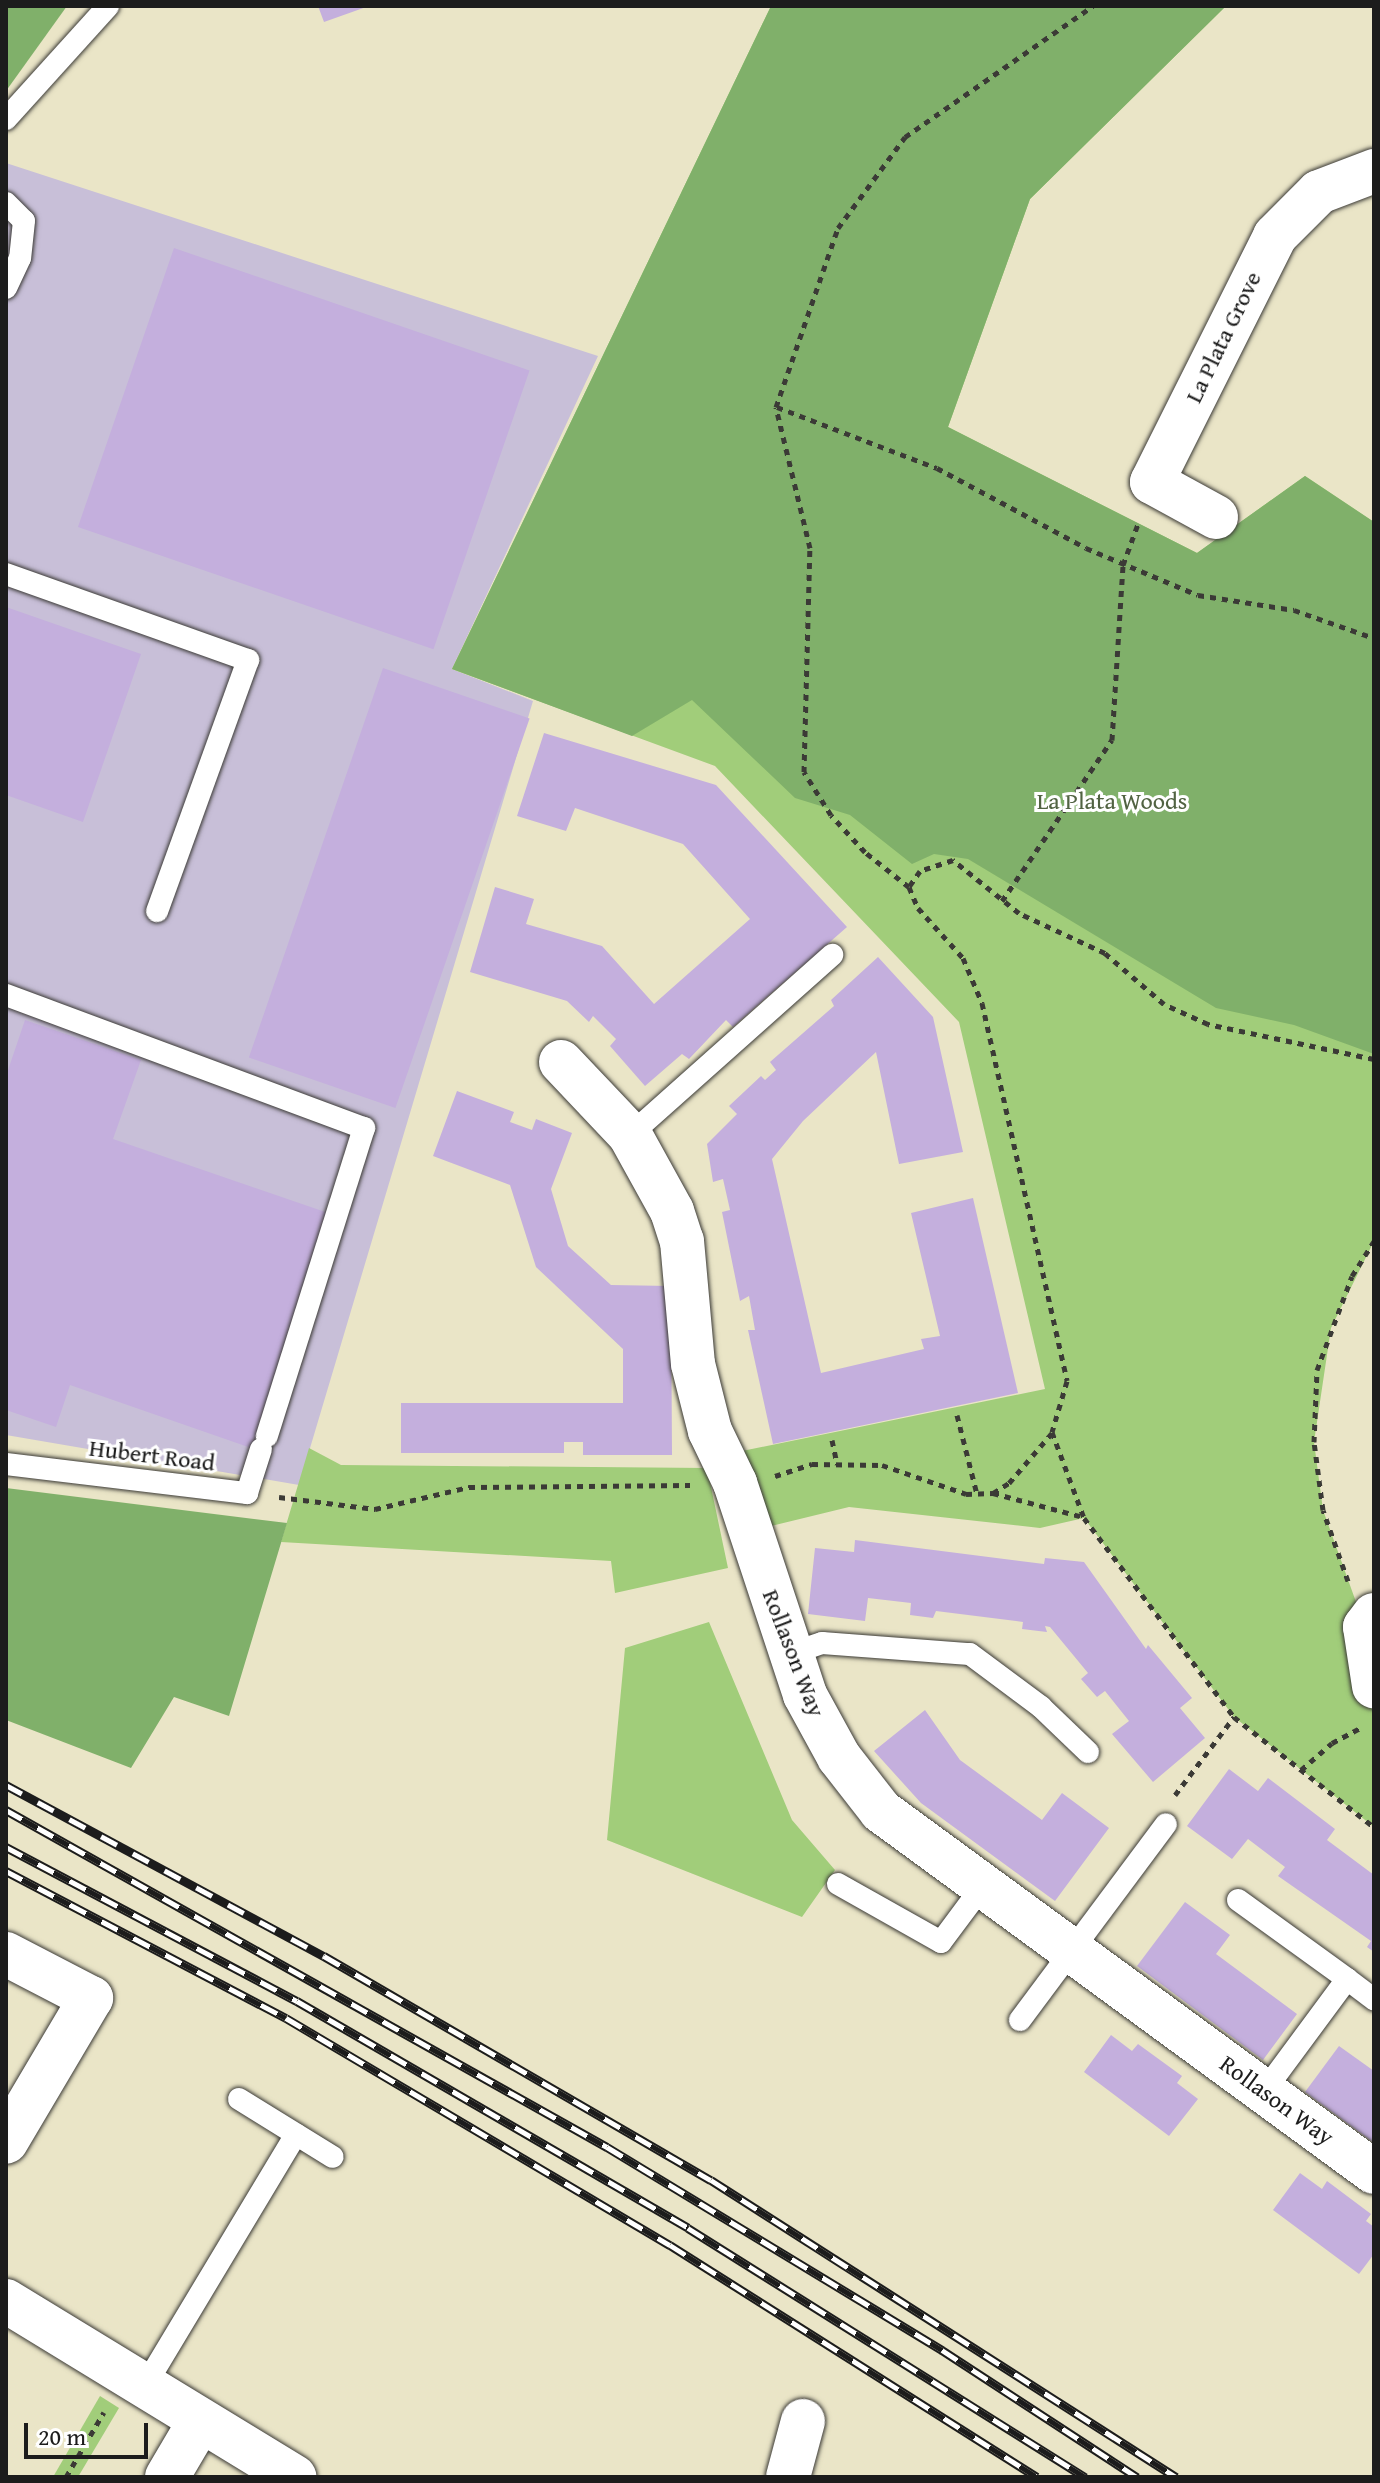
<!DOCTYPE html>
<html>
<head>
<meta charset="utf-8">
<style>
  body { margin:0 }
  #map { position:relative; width:1380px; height:2483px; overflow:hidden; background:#eae5c7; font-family:"Gentium Book Plus",serif }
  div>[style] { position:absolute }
  .industrial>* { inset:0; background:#c8bfd8 }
  .green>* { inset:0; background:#a1cd7a }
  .forest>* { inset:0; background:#80b06a }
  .building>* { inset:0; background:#c4afdd; transform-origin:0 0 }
  .path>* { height:5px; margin-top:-2.5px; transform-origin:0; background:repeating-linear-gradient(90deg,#3b3a36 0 6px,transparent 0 12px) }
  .roads { filter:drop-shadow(0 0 2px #3b3a36) drop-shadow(0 0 2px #3b3a36) }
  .lane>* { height:22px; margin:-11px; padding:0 11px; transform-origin:11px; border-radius:11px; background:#fff }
  .street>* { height:44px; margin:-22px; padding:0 22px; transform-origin:22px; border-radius:22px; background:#fff }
  .rail>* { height:9px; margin-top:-4.5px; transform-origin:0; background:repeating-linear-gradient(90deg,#fff 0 18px,#1c1c1c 0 36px); box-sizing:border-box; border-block:2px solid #1c1c1c }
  span { translate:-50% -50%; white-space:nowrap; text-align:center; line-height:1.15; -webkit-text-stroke:6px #fff; paint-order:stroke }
  .street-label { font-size:24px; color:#1c1c1c }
  .park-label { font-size:24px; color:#516342 }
  .frame { position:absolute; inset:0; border:8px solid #1c1c1c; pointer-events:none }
  .scale { position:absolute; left:24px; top:2423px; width:124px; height:36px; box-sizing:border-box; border:4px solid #1c1c1c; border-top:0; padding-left:10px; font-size:24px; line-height:28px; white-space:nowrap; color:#1c1c1c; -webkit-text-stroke:6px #fff; paint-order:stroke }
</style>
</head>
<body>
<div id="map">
  <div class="industrial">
    <i style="clip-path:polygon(6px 163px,598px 356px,452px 669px,533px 701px,299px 1485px,6px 1435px)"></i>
  </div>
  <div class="green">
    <i style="clip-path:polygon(771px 6px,1226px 6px,1030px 199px,948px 427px,1197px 553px,1305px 476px,1374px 522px,1374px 1241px,1331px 1328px,1314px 1442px,1323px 1510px,1365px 1627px,1374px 1686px,1374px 1827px,1234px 1717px,1084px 1518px,1040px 1528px,849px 1507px,767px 1527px,742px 1451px,1045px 1389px,959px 1022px,715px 766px,452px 669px)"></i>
    <i style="clip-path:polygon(309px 1448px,341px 1465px,707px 1468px,728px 1568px,615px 1593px,611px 1561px,281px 1542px)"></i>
    <i style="clip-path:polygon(709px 1622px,792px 1820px,835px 1870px,802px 1917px,607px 1840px,625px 1648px)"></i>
    <i style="clip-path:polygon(100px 2396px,119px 2408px,78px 2477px,53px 2477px)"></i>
  </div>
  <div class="forest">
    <i style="clip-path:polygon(6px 6px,67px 6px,6px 91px)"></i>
    <i style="clip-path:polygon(771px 6px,1226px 6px,1030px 199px,948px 427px,1197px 553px,1305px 476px,1374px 522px,1374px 1054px,1294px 1025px,1216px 1008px,968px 859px,934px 854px,912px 864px,850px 815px,795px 798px,692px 700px,632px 736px,452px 669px)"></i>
    <i style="clip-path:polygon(6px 1488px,287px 1523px,229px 1716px,174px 1697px,131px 1768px,6px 1720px)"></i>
  </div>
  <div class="building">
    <i style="clip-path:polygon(318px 6px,369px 6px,324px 22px)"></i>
    <i style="left:174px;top:248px;width:376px;height:295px;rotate:19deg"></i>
    <i style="clip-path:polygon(6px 607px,141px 654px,83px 822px,6px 795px)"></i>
    <i style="left:383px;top:668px;width:155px;height:412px;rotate:19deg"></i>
    <i style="clip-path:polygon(544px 733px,716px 785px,847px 927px,733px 1027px,726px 1020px,689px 1059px,682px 1054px,645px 1086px,610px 1046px,616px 1039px,593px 1016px,589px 1022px,567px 1001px,470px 972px,495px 887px,534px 899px,526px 924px,602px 946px,654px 1004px,750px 919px,683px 844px,575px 808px,566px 831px,517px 816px)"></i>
    <i style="clip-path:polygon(878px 957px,933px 1017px,963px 1152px,899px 1164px,876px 1052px,803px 1121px,772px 1159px,821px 1373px,924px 1349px,921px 1339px,940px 1336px,911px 1213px,973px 1198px,1018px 1393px,773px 1444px,748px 1330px,755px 1330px,749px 1296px,740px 1301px,722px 1212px,730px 1210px,723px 1179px,713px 1182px,707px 1144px,737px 1114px,729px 1106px,761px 1076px,765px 1080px,776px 1070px,770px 1062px,834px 1006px,831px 1000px)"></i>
    <i style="clip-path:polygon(25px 1020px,141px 1060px,113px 1139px,334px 1215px,254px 1449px,70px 1385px,56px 1427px,6px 1410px,6px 1076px)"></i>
    <i style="clip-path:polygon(457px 1091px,514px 1112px,510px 1122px,532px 1130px,536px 1119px,572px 1133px,551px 1189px,568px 1246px,611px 1285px,671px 1286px,672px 1455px,583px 1455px,583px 1442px,564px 1442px,564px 1453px,401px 1453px,401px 1403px,623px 1403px,623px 1349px,536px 1267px,510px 1185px,433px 1156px)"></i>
    <i style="clip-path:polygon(855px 1540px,1044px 1564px,1045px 1558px,1084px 1562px,1146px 1649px,1148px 1645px,1192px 1698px,1180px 1708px,1205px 1738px,1153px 1782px,1112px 1734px,1129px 1721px,1105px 1691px,1097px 1697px,1081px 1679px,1088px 1673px,1050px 1627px,1045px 1626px,1047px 1632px,1022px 1629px,1023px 1622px,936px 1611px,933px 1618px,910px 1615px,911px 1603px,868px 1598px,865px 1621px,808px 1614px,815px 1548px,854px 1552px)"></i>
    <i style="clip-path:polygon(925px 1710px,960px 1760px,1042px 1820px,1062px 1793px,1109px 1828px,1055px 1901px,921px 1803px,874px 1751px)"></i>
    <i style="clip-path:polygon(1229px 1769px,1258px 1791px,1268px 1778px,1335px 1829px,1327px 1840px,1374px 1875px,1374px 1952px,1367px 1947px,1371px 1941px,1278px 1876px,1285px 1867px,1248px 1839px,1232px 1859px,1187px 1826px)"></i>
    <i style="clip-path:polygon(1185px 1902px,1230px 1935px,1216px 1954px,1297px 2014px,1263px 2060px,1137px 1966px)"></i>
    <i style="clip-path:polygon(1111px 2035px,1132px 2051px,1138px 2044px,1182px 2076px,1177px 2083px,1198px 2099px,1169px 2136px,1084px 2072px)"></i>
    <i style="clip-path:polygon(1339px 2046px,1374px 2071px,1374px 2143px,1305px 2092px)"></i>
    <i style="clip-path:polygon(1300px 2173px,1322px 2189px,1327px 2181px,1371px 2214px,1366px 2221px,1374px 2227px,1374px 2254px,1359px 2274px,1273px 2210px)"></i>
  </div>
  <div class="path">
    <i style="left:777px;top:407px;width:171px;rotate:20.9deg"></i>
    <i style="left:937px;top:468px;width:169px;rotate:28.2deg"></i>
    <i style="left:1086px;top:548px;width:121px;rotate:22.8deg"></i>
    <i style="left:1198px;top:595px;width:97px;rotate:8.9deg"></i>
    <i style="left:1294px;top:610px;width:85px;rotate:19.3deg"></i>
    <i style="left:909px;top:887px;width:56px;rotate:-141.5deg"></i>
    <i style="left:865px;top:852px;width:50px;rotate:-132.6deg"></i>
    <i style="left:831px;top:815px;width:51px;rotate:-122.1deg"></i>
    <i style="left:804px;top:772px;width:224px;rotate:-88.5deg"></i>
    <i style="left:810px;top:548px;width:145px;rotate:-103.6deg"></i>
    <i style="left:776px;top:407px;width:189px;rotate:-70.9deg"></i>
    <i style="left:838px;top:228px;width:113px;rotate:-53.6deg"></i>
    <i style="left:905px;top:137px;width:229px;rotate:-34.9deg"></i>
    <i style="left:1002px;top:901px;width:195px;rotate:-55.7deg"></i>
    <i style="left:1112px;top:740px;width:175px;rotate:-86.4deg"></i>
    <i style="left:1123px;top:565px;width:47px;rotate:-70deg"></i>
    <i style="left:1374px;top:1059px;width:170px;rotate:-168.1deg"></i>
    <i style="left:1208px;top:1024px;width:48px;rotate:-155.6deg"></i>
    <i style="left:1164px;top:1004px;width:78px;rotate:-139.2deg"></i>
    <i style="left:1105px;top:953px;width:95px;rotate:-155.1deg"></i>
    <i style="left:1019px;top:913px;width:85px;rotate:-141.2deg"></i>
    <i style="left:953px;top:860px;width:35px;rotate:162deg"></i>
    <i style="left:920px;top:871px;width:19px;rotate:125deg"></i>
    <i style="left:909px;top:887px;width:23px;rotate:67deg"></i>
    <i style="left:918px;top:908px;width:67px;rotate:48deg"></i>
    <i style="left:963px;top:958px;width:49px;rotate:67.1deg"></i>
    <i style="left:982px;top:1003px;width:387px;rotate:77.3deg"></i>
    <i style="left:1067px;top:1381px;width:53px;rotate:106.4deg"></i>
    <i style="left:1052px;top:1432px;width:92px;rotate:69.6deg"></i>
    <i style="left:1084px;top:1518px;width:249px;rotate:53deg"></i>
    <i style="left:1234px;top:1717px;width:178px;rotate:38.2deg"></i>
    <i style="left:957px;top:1415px;width:81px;rotate:75.8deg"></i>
    <i style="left:832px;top:1440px;width:25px;rotate:78deg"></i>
    <i style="left:775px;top:1476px;width:39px;rotate:-18deg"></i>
    <i style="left:812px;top:1464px;width:70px;rotate:0.8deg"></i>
    <i style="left:882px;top:1465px;width:89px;rotate:19deg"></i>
    <i style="left:966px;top:1494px;width:27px;rotate:-2deg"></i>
    <i style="left:993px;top:1493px;width:93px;rotate:14.9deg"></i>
    <i style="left:993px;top:1493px;width:19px;rotate:-32deg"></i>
    <i style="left:1009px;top:1483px;width:66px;rotate:-49.3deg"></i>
    <i style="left:279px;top:1497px;width:97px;rotate:7.1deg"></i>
    <i style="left:375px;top:1509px;width:97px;rotate:-13.2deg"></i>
    <i style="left:469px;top:1487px;width:221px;rotate:-0.5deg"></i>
    <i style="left:1348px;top:1581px;width:75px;rotate:-109.4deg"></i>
    <i style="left:1323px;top:1510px;width:69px;rotate:-97.5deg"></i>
    <i style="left:1314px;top:1442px;width:72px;rotate:-87.6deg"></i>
    <i style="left:1317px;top:1370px;width:100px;rotate:-69.6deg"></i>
    <i style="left:1352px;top:1276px;width:41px;rotate:-57.8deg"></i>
    <i style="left:1301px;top:1770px;width:41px;rotate:-41.1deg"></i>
    <i style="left:1332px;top:1743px;width:34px;rotate:-28deg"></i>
    <i style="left:1175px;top:1795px;width:98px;rotate:-52.9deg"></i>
    <i style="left:66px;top:2477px;width:75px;rotate:-59.7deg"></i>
  </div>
  <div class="roads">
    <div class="lane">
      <i style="left:6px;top:119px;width:152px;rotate:-47.9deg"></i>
      <i style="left:6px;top:203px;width:25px;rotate:45deg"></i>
      <i style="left:24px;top:221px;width:37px;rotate:96deg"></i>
      <i style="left:20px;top:258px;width:33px;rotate:115deg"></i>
      <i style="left:6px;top:574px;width:257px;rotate:19.6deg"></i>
      <i style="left:248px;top:660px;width:267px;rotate:109.9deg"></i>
      <i style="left:6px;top:995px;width:382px;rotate:20.4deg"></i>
      <i style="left:364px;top:1128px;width:323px;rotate:107.5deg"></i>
      <i style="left:630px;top:1135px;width:271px;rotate:-41.7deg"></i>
      <i style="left:6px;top:1464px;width:243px;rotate:6.9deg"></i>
      <i style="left:247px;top:1493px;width:46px;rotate:-72.3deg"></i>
      <i style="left:790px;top:1654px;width:34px;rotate:-19deg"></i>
      <i style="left:822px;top:1643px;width:148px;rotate:4.3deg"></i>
      <i style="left:970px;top:1654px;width:89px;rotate:36.7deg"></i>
      <i style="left:1041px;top:1707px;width:65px;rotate:43.8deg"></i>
      <i style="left:838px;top:1884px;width:118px;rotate:29.4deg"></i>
      <i style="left:941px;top:1942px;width:69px;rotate:-53.3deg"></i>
      <i style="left:1238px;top:1900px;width:135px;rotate:35.9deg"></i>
      <i style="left:1020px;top:2020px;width:244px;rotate:-53.3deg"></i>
      <i style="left:1265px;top:2090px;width:138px;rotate:-53.5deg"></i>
      <i style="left:1347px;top:1979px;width:34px;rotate:37deg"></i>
      <i style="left:239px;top:2099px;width:110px;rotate:31.7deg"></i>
      <i style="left:143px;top:2389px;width:297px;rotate:-59deg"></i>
    </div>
    <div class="street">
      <i style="left:1216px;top:517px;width:73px;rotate:-151.3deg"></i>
      <i style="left:1152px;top:482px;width:275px;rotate:-63.4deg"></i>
      <i style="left:1275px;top:236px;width:62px;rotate:-45deg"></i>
      <i style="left:1319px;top:192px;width:59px;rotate:-20.9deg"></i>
      <i style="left:561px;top:1062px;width:100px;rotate:46.6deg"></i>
      <i style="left:630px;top:1135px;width:87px;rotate:61.1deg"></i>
      <i style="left:672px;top:1211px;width:32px;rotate:72deg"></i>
      <i style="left:682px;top:1241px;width:123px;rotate:84.9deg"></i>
      <i style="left:693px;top:1364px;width:69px;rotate:75.8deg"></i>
      <i style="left:710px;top:1431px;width:58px;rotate:64.3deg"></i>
      <i style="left:735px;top:1483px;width:223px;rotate:71.7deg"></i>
      <i style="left:805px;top:1695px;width:71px;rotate:61.3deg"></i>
      <i style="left:839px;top:1757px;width:68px;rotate:52.1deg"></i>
      <i style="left:881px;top:1811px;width:611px;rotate:36.21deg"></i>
      <i style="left:1374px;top:1615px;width:15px;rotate:127deg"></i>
      <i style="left:1365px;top:1627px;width:60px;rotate:81.3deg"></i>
      <i style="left:6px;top:1954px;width:96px;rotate:27.4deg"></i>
      <i style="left:91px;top:1998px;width:167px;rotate:120.6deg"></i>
      <i style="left:6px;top:2301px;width:338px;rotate:31.4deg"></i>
      <i style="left:167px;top:2477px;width:65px;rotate:-59.5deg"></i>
      <i style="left:788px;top:2477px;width:58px;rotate:-75deg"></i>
    </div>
  </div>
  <div class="rail">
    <i style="left:6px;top:1785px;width:361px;rotate:28.3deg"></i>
    <i style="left:324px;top:1956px;width:447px;rotate:30.1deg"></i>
    <i style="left:711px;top:2180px;width:552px;rotate:32.57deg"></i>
    <i style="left:6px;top:1810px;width:689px;rotate:29.28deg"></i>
    <i style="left:607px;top:2147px;width:392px;rotate:31.2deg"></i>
    <i style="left:942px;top:2350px;width:233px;rotate:33.1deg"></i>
    <i style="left:6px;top:1847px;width:329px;rotate:27.9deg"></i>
    <i style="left:297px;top:2001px;width:452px;rotate:30.1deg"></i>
    <i style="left:688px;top:2228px;width:469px;rotate:32.1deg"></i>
    <i style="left:6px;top:1871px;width:316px;rotate:27.7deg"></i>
    <i style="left:286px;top:2018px;width:446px;rotate:30.6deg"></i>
    <i style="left:670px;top:2245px;width:434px;rotate:32.3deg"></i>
  </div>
  <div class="street-label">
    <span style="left:1223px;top:337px;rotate:-64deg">La Plata Grove</span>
    <span style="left:152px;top:1455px;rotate:7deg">Hubert Road</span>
    <span style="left:794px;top:1653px;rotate:69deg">Rollason Way</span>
    <span style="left:1277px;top:2100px;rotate:36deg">Rollason Way</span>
  </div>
  <div class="park-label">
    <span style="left:1112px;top:801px">La Plata Woods</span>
  </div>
  <div class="frame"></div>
  <div class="scale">20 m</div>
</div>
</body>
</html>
